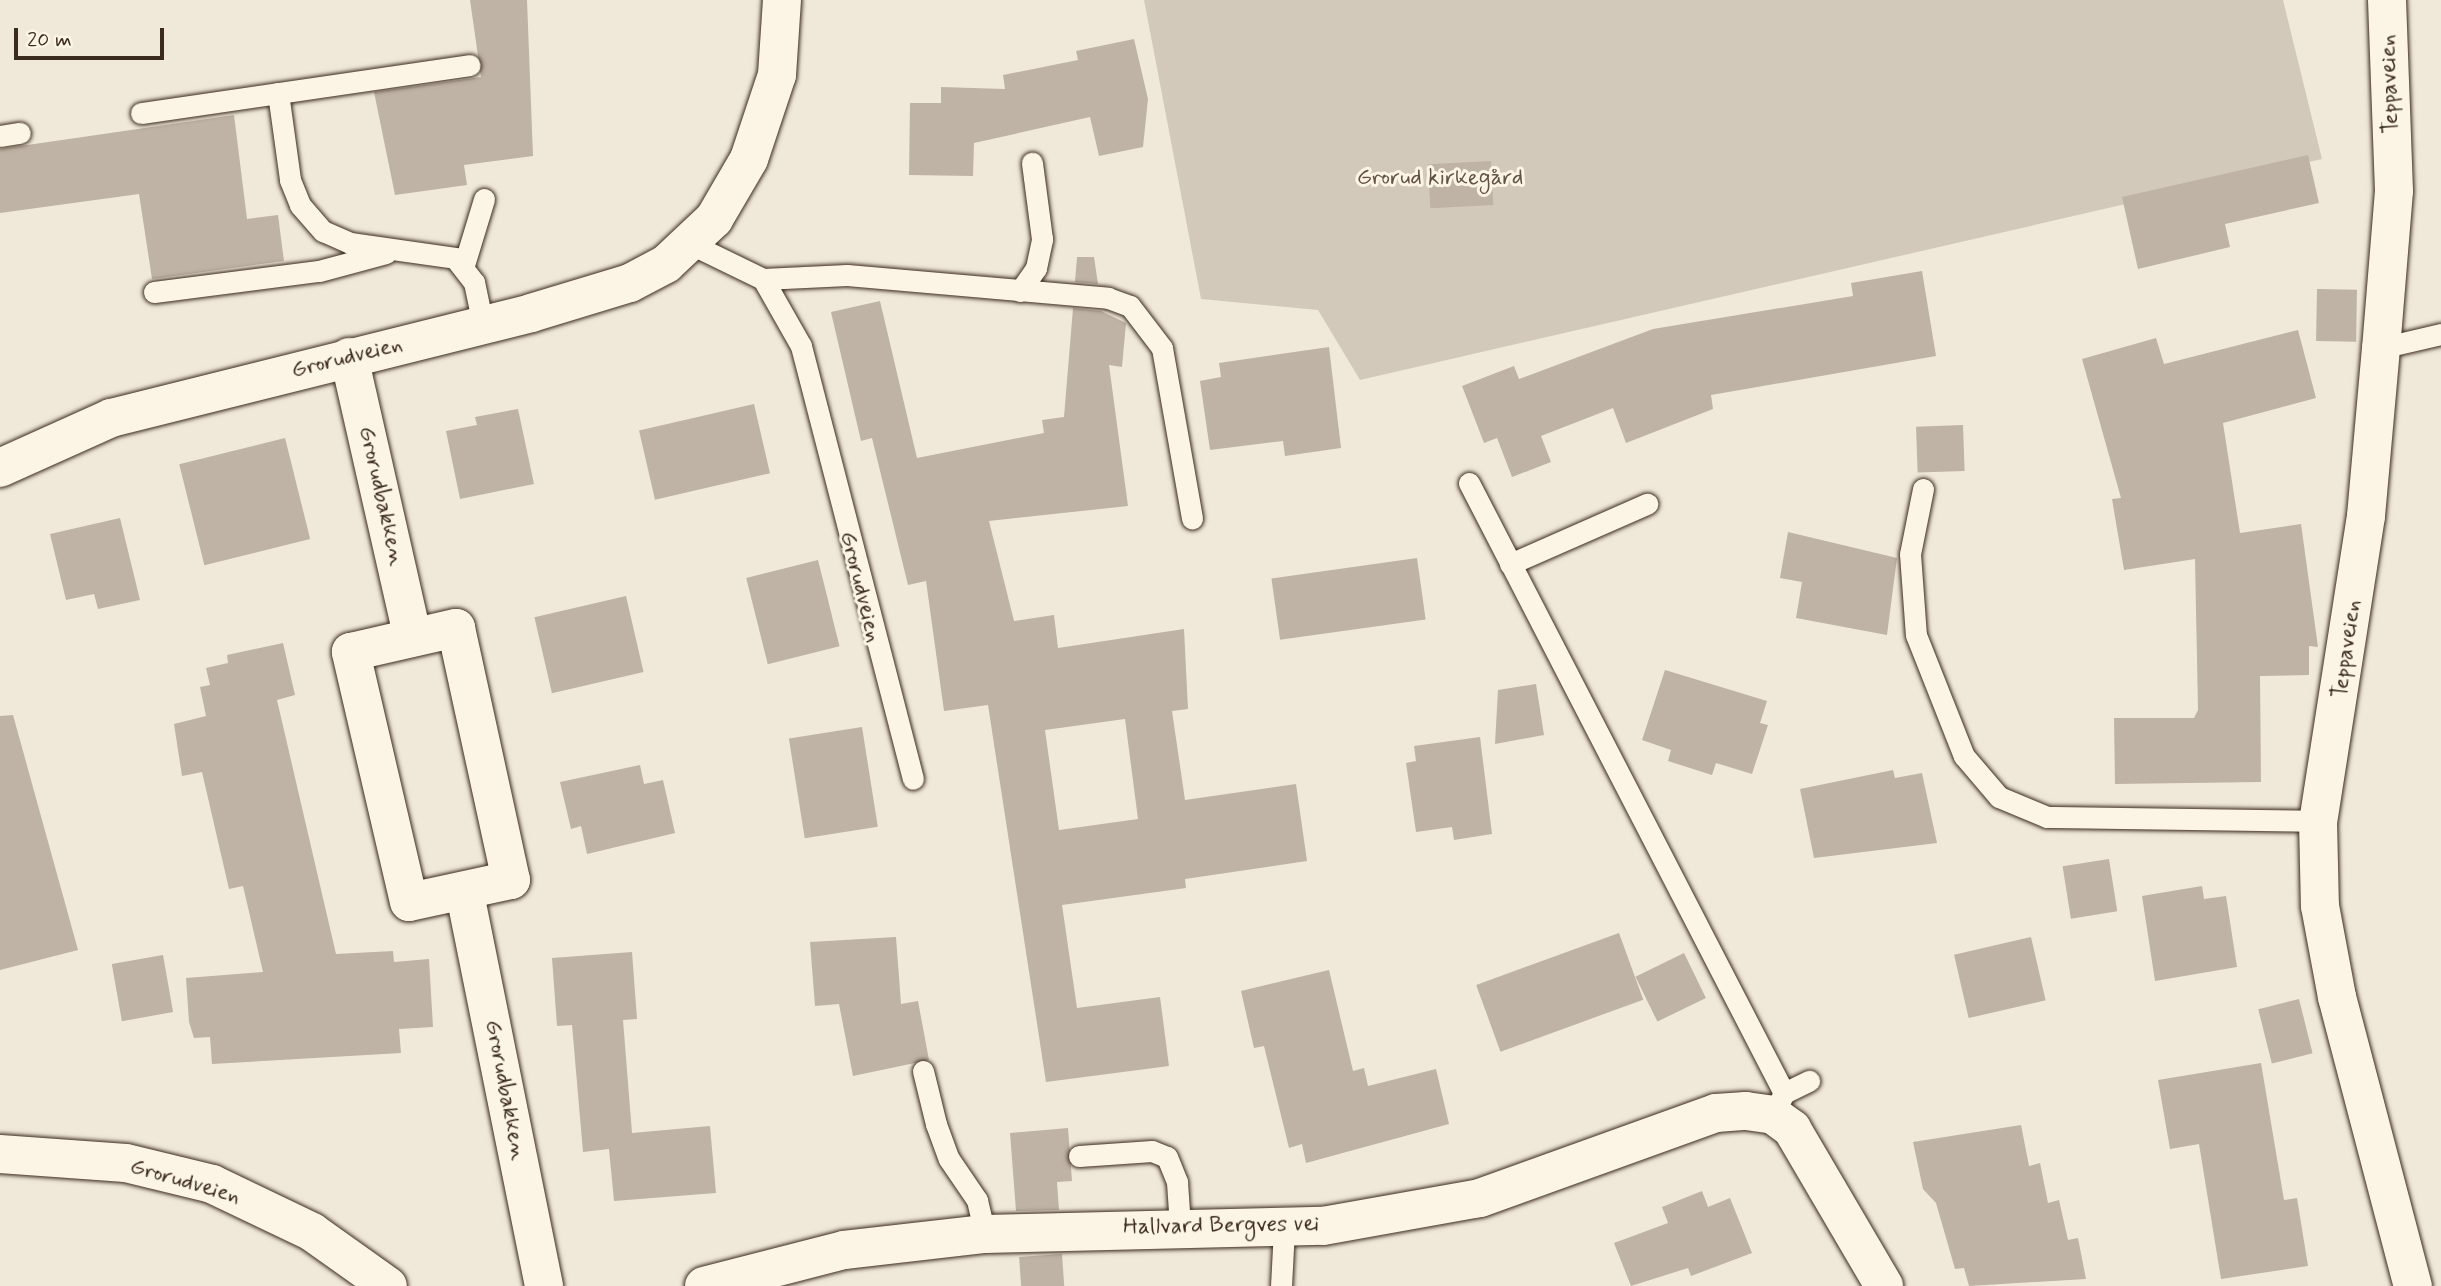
<!DOCTYPE html>
<html>
<head>
<meta charset="utf-8">
<style>
  body { margin:0 }
  #map { position:relative; width:2441px; height:1286px; overflow:hidden; background:#f0e9d9; font-family:Mynerve,sans-serif }
  div>[style] { position:absolute }
  .green>* { inset:0; background:#d2c9ba }
  .building>* { inset:0; background:#beb3a4; transform-origin:0 0 }
  .roads { filter:drop-shadow(0 0 2px #3b2a1e) drop-shadow(0 0 2px #3b2a1e) }
  .service>* { height:21px; margin:-10.5px; padding:0 10.5px; transform-origin:10.5px; border-radius:10.5px; background:#fcf5e5 }
  .minor>* { height:38px; margin:-19px; padding:0 19px; transform-origin:19px; border-radius:19px; background:#fcf5e5 }
  .tertiary>* { height:38px; margin:-19px; padding:0 19px; transform-origin:19px; border-radius:19px; background:#fcf5e5 }
  span { translate:-50% -50%; white-space:nowrap; text-align:center; line-height:1.15; -webkit-text-stroke:6px #fcf5e5; paint-order:stroke }
  .street-label { font-size:23px; color:#3b2a1e }
  .park-label { font-size:23px; color:#615245 }
  .scale { position:absolute; left:14px; top:28px; width:150px; height:32px; box-sizing:border-box; border:4px solid #3b2a1e; border-top:0; padding-left:9px; font-size:21px; line-height:24px; white-space:nowrap; color:#3b2a1e; -webkit-text-stroke:5px #fcf5e5; paint-order:stroke }
</style>
</head>
<body>
<div id="map">
  <div class="green">
    <i style="clip-path:polygon(1144px 0,2283px 0,2322px 159px,1360px 380px,1318px 310px,1201px 299px)"></i>
  </div>
  <div class="building">
    <i style="clip-path:polygon(470px 0,527px 0,533px 156px,464px 165px,467px 185px,395px 195px,374px 92px,481px 77px)"></i>
    <i style="clip-path:polygon(1134px 39px,1148px 99px,1143px 147px,1099px 156px,1090px 117px,974px 143px,973px 176px,909px 175px,910px 103px,941px 103px,941px 87px,1005px 89px,1003px 75px,1078px 60px,1076px 51px)"></i>
    <i style="clip-path:polygon(234px 115px,247px 219px,278px 215px,284px 261px,152px 279px,139px 194px,0 213px,0 149px)"></i>
    <i style="clip-path:polygon(2308px 155px,2319px 203px,2225px 224px,2230px 247px,2138px 269px,2122px 197px)"></i>
    <i style="left:1491px;top:161px;width:44px;height:63px;rotate:87deg"></i>
    <i style="clip-path:polygon(1077px 257px,1094px 257px,1098px 284px,1075px 282px)"></i>
    <i style="clip-path:polygon(1922px 271px,1936px 356px,1711px 395px,1713px 409px,1626px 443px,1613px 408px,1541px 436px,1551px 462px,1512px 477px,1497px 438px,1484px 443px,1462px 386px,1514px 366px,1519px 379px,1653px 329px,1853px 296px,1851px 283px)"></i>
    <i style="left:2317px;top:289px;width:40px;height:52px;rotate:1deg"></i>
    <i style="clip-path:polygon(evenodd,880px 301px,917px 458px,1044px 433px,1042px 420px,1064px 417px,1073px 308px,1101px 311px,1126px 323px,1122px 367px,1109px 365px,1128px 506px,989px 521px,1014px 621px,1054px 615px,1058px 648px,1184px 629px,1188px 709px,1172px 711px,1185px 800px,1296px 784px,1307px 861px,1185px 879px,1186px 888px,1062px 905px,1077px 1008px,1160px 997px,1169px 1066px,1046px 1082px,988px 705px,944px 711px,926px 581px,908px 585px,872px 438px,861px 441px,831px 312px,880px 301px,1125px 719px,1138px 819px,1059px 830px,1045px 730px,1125px 719px)"></i>
    <i style="clip-path:polygon(2298px 330px,2316px 398px,2223px 423px,2240px 533px,2301px 524px,2318px 647px,2309px 646px,2309px 675px,2260px 676px,2261px 782px,2115px 784px,2114px 718px,2194px 718px,2198px 710px,2195px 559px,2124px 570px,2112px 499px,2121px 498px,2082px 359px,2156px 338px,2164px 364px)"></i>
    <i style="clip-path:polygon(1329px 347px,1341px 448px,1285px 456px,1283px 441px,1210px 450px,1200px 381px,1221px 377px,1219px 363px)"></i>
    <i style="left:754px;top:404px;width:71px;height:118px;rotate:77deg"></i>
    <i style="clip-path:polygon(518px 409px,534px 484px,460px 499px,446px 431px,477px 425px,475px 417px)"></i>
    <i style="left:1963px;top:425px;width:46px;height:47px;rotate:88deg"></i>
    <i style="left:285px;top:438px;width:104px;height:109px;rotate:76deg"></i>
    <i style="clip-path:polygon(120px 518px,140px 600px,98px 609px,94px 594px,66px 600px,50px 534px)"></i>
    <i style="clip-path:polygon(1788px 532px,1897px 558px,1887px 635px,1796px 618px,1802px 582px,1780px 578px)"></i>
    <i style="left:1417px;top:558px;width:62px;height:147px;rotate:82deg"></i>
    <i style="left:818px;top:560px;width:89px;height:74px;rotate:76deg"></i>
    <i style="left:626px;top:596px;width:78px;height:94px;rotate:77deg"></i>
    <i style="clip-path:polygon(283px 643px,295px 695px,277px 700px,336px 954px,393px 951px,394px 962px,429px 959px,433px 1027px,399px 1029px,401px 1053px,212px 1064px,210px 1037px,194px 1038px,189px 1022px,186px 978px,263px 972px,243px 886px,229px 889px,202px 772px,182px 776px,174px 724px,206px 716px,200px 687px,210px 685px,206px 668px,228px 663px,227px 655px)"></i>
    <i style="clip-path:polygon(1665px 670px,1767px 701px,1760px 723px,1768px 725px,1752px 774px,1716px 763px,1712px 775px,1668px 761px,1671px 750px,1642px 740px)"></i>
    <i style="clip-path:polygon(1536px 684px,1544px 735px,1495px 744px,1498px 690px)"></i>
    <i style="clip-path:polygon(13px 715px,78px 950px,0 970px,0 716px)"></i>
    <i style="left:862px;top:727px;width:101px;height:74px;rotate:81deg"></i>
    <i style="clip-path:polygon(1480px 737px,1492px 834px,1454px 840px,1452px 827px,1416px 832px,1406px 763px,1416px 761px,1414px 746px)"></i>
    <i style="clip-path:polygon(640px 765px,644px 784px,663px 780px,675px 833px,587px 854px,581px 826px,571px 829px,560px 782px)"></i>
    <i style="clip-path:polygon(1893px 770px,1895px 778px,1922px 773px,1937px 843px,1814px 858px,1800px 789px)"></i>
    <i style="left:2109px;top:859px;width:53px;height:47px;rotate:81deg"></i>
    <i style="clip-path:polygon(2202px 886px,2204px 899px,2226px 896px,2237px 967px,2155px 981px,2142px 896px)"></i>
    <i style="left:1619px;top:933px;width:71px;height:152px;rotate:70deg"></i>
    <i style="clip-path:polygon(896px 937px,901px 1004px,918px 1001px,929px 1060px,853px 1076px,839px 1004px,815px 1006px,810px 942px)"></i>
    <i style="left:2031px;top:937px;width:65px;height:79px;rotate:77deg"></i>
    <i style="clip-path:polygon(632px 952px,637px 1019px,623px 1020px,632px 1133px,710px 1126px,716px 1193px,614px 1201px,609px 1149px,583px 1152px,572px 1025px,557px 1026px,552px 958px)"></i>
    <i style="left:1684px;top:953px;width:50px;height:54px;rotate:64deg"></i>
    <i style="left:163px;top:955px;width:58px;height:52px;rotate:80deg"></i>
    <i style="clip-path:polygon(1329px 970px,1353px 1071px,1364px 1068px,1368px 1086px,1436px 1069px,1449px 1124px,1306px 1163px,1302px 1144px,1289px 1148px,1264px 1046px,1254px 1048px,1241px 991px)"></i>
    <i style="left:2299px;top:999px;width:56px;height:42px;rotate:76deg"></i>
    <i style="clip-path:polygon(2261px 1063px,2284px 1200px,2297px 1198px,2308px 1266px,2221px 1279px,2199px 1144px,2170px 1149px,2158px 1080px)"></i>
    <i style="clip-path:polygon(2021px 1125px,2029px 1166px,2040px 1163px,2048px 1203px,2059px 1200px,2068px 1240px,2078px 1238px,2086px 1279px,1969px 1286px,1964px 1268px,1955px 1269px,1936px 1203px,1923px 1189px,1913px 1142px)"></i>
    <i style="clip-path:polygon(1068px 1128px,1072px 1181px,1057px 1182px,1059px 1210px,1016px 1211px,1010px 1133px)"></i>
    <i style="clip-path:polygon(1702px 1191px,1708px 1207px,1730px 1198px,1752px 1253px,1691px 1276px,1688px 1268px,1631px 1286px,1614px 1243px,1668px 1223px,1662px 1207px)"></i>
    <i style="left:1062px;top:1254px;width:32px;height:43px;rotate:86deg"></i>
  </div>
  <div class="roads">
    <div class="service">
      <i style="left:278px;top:93px;width:88px;rotate:82.1deg"></i>
      <i style="left:290px;top:180px;width:27px;rotate:68deg"></i>
      <i style="left:300px;top:205px;width:35px;rotate:49deg"></i>
      <i style="left:323px;top:231px;width:30px;rotate:24deg"></i>
      <i style="left:350px;top:243px;width:106px;rotate:8.1deg"></i>
      <i style="left:455px;top:258px;width:31px;rotate:52deg"></i>
      <i style="left:474px;top:282px;width:44px;rotate:78.2deg"></i>
      <i style="left:141px;top:113px;width:332px;rotate:-8.3deg"></i>
      <i style="left:0;top:136px;width:20px;rotate:-9deg"></i>
      <i style="left:691px;top:244px;width:80px;rotate:25.9deg"></i>
      <i style="left:763px;top:279px;width:84px;rotate:-2.7deg"></i>
      <i style="left:847px;top:275px;width:262px;rotate:5deg"></i>
      <i style="left:1108px;top:298px;width:23px;rotate:20deg"></i>
      <i style="left:1130px;top:306px;width:53px;rotate:52.7deg"></i>
      <i style="left:1162px;top:348px;width:173px;rotate:80deg"></i>
      <i style="left:464px;top:265px;width:69px;rotate:-73.1deg"></i>
      <i style="left:763px;top:279px;width:77px;rotate:60.4deg"></i>
      <i style="left:801px;top:346px;width:447px;rotate:75.5deg"></i>
      <i style="left:1020px;top:291px;width:28px;rotate:-55deg"></i>
      <i style="left:1036px;top:268px;width:30px;rotate:-78deg"></i>
      <i style="left:1042px;top:239px;width:77px;rotate:-97.5deg"></i>
      <i style="left:154px;top:292px;width:166px;rotate:-7.3deg"></i>
      <i style="left:319px;top:271px;width:69px;rotate:-15deg"></i>
      <i style="left:2381px;top:348px;width:62px;rotate:-13.1deg"></i>
      <i style="left:1469px;top:483px;width:687px;rotate:62.69deg"></i>
      <i style="left:1784px;top:1093px;width:25px;rotate:117deg"></i>
      <i style="left:1923px;top:489px;width:66px;rotate:101.3deg"></i>
      <i style="left:1910px;top:554px;width:81px;rotate:85.8deg"></i>
      <i style="left:1916px;top:635px;width:130px;rotate:68.4deg"></i>
      <i style="left:1964px;top:756px;width:54px;rotate:49.5deg"></i>
      <i style="left:1999px;top:797px;width:52px;rotate:22.6deg"></i>
      <i style="left:2047px;top:817px;width:271px;rotate:0.8deg"></i>
      <i style="left:1510px;top:564px;width:150px;rotate:-23.7deg"></i>
      <i style="left:923px;top:1071px;width:55px;rotate:76.2deg"></i>
      <i style="left:936px;top:1124px;width:37px;rotate:70deg"></i>
      <i style="left:949px;top:1159px;width:50px;rotate:55.7deg"></i>
      <i style="left:977px;top:1200px;width:35px;rotate:77deg"></i>
      <i style="left:1784px;top:1093px;width:28px;rotate:-26deg"></i>
      <i style="left:1079px;top:1156px;width:73px;rotate:-3.9deg"></i>
      <i style="left:1152px;top:1151px;width:16px;rotate:22deg"></i>
      <i style="left:1167px;top:1157px;width:27px;rotate:68deg"></i>
      <i style="left:1177px;top:1182px;width:44px;rotate:86.1deg"></i>
      <i style="left:1281px;top:1286px;width:58px;rotate:-87deg"></i>
    </div>
    <div class="minor">
      <i style="left:2387px;top:0;width:191px;rotate:87.9deg"></i>
      <i style="left:2394px;top:191px;width:158px;rotate:94.7deg"></i>
      <i style="left:2381px;top:348px;width:169px;rotate:95.1deg"></i>
      <i style="left:2366px;top:516px;width:309px;rotate:98.9deg"></i>
      <i style="left:2318px;top:821px;width:85px;rotate:88.7deg"></i>
      <i style="left:2320px;top:906px;width:93px;rotate:79.4deg"></i>
      <i style="left:2337px;top:997px;width:299px;rotate:75.3deg"></i>
      <i style="left:349px;top:357px;width:285px;rotate:77.2deg"></i>
      <i style="left:456px;top:628px;width:258px;rotate:77.7deg"></i>
      <i style="left:511px;top:880px;width:104px;rotate:167.8deg"></i>
      <i style="left:409px;top:902px;width:257px;rotate:-103.1deg"></i>
      <i style="left:351px;top:652px;width:108px;rotate:-12.9deg"></i>
      <i style="left:465px;top:894px;width:400px;rotate:78.6deg"></i>
      <i style="left:704px;top:1286px;width:145px;rotate:-14.4deg"></i>
      <i style="left:844px;top:1250px;width:142px;rotate:-6.5deg"></i>
      <i style="left:985px;top:1234px;width:338px;rotate:-1.4deg"></i>
      <i style="left:1323px;top:1226px;width:159px;rotate:-10.1deg"></i>
      <i style="left:1480px;top:1198px;width:251px;rotate:-19.8deg"></i>
      <i style="left:1716px;top:1113px;width:30px;rotate:-4deg"></i>
      <i style="left:1746px;top:1111px;width:27px;rotate:8deg"></i>
      <i style="left:1773px;top:1115px;width:24px;rotate:36deg"></i>
      <i style="left:1792px;top:1129px;width:182px;rotate:59.6deg"></i>
    </div>
    <div class="tertiary">
      <i style="left:0;top:468px;width:122px;rotate:-24.2deg"></i>
      <i style="left:111px;top:418px;width:433px;rotate:-14deg"></i>
      <i style="left:531px;top:313px;width:103px;rotate:-16.9deg"></i>
      <i style="left:630px;top:283px;width:41px;rotate:-27.8deg"></i>
      <i style="left:666px;top:264px;width:66px;rotate:-43.2deg"></i>
      <i style="left:714px;top:219px;width:69px;rotate:-59.7deg"></i>
      <i style="left:749px;top:159px;width:89px;rotate:-71.6deg"></i>
      <i style="left:777px;top:75px;width:75px;rotate:-86.2deg"></i>
      <i style="left:0;top:1154px;width:126px;rotate:4.1deg"></i>
      <i style="left:126px;top:1163px;width:89px;rotate:13.7deg"></i>
      <i style="left:212px;top:1184px;width:111px;rotate:25.6deg"></i>
      <i style="left:312px;top:1232px;width:93px;rotate:35.4deg"></i>
    </div>
  </div>
  <div class="street-label">
    <span style="left:2390px;top:84px;rotate:-92deg">Teppaveien</span>
    <span style="left:347px;top:358px;rotate:-14deg">Grorudveien</span>
    <span style="left:381px;top:496px;rotate:77deg">Grorudbakken</span>
    <span style="left:860px;top:587px;rotate:76deg">Grorudveien</span>
    <span style="left:2347px;top:649px;rotate:-82deg">Teppaveien</span>
    <span style="left:505px;top:1090px;rotate:79deg">Grorudbakken</span>
    <span style="left:185px;top:1182px;rotate:16deg">Grorudveien</span>
    <span style="left:1221px;top:1226px;rotate:-1deg">Hallvard Bergves vei</span>
  </div>
  <div class="park-label">
    <span style="left:1440px;top:178px">Grorud kirkegård</span>
  </div>
  <div class="scale">20 m</div>
</div>
</body>
</html>
